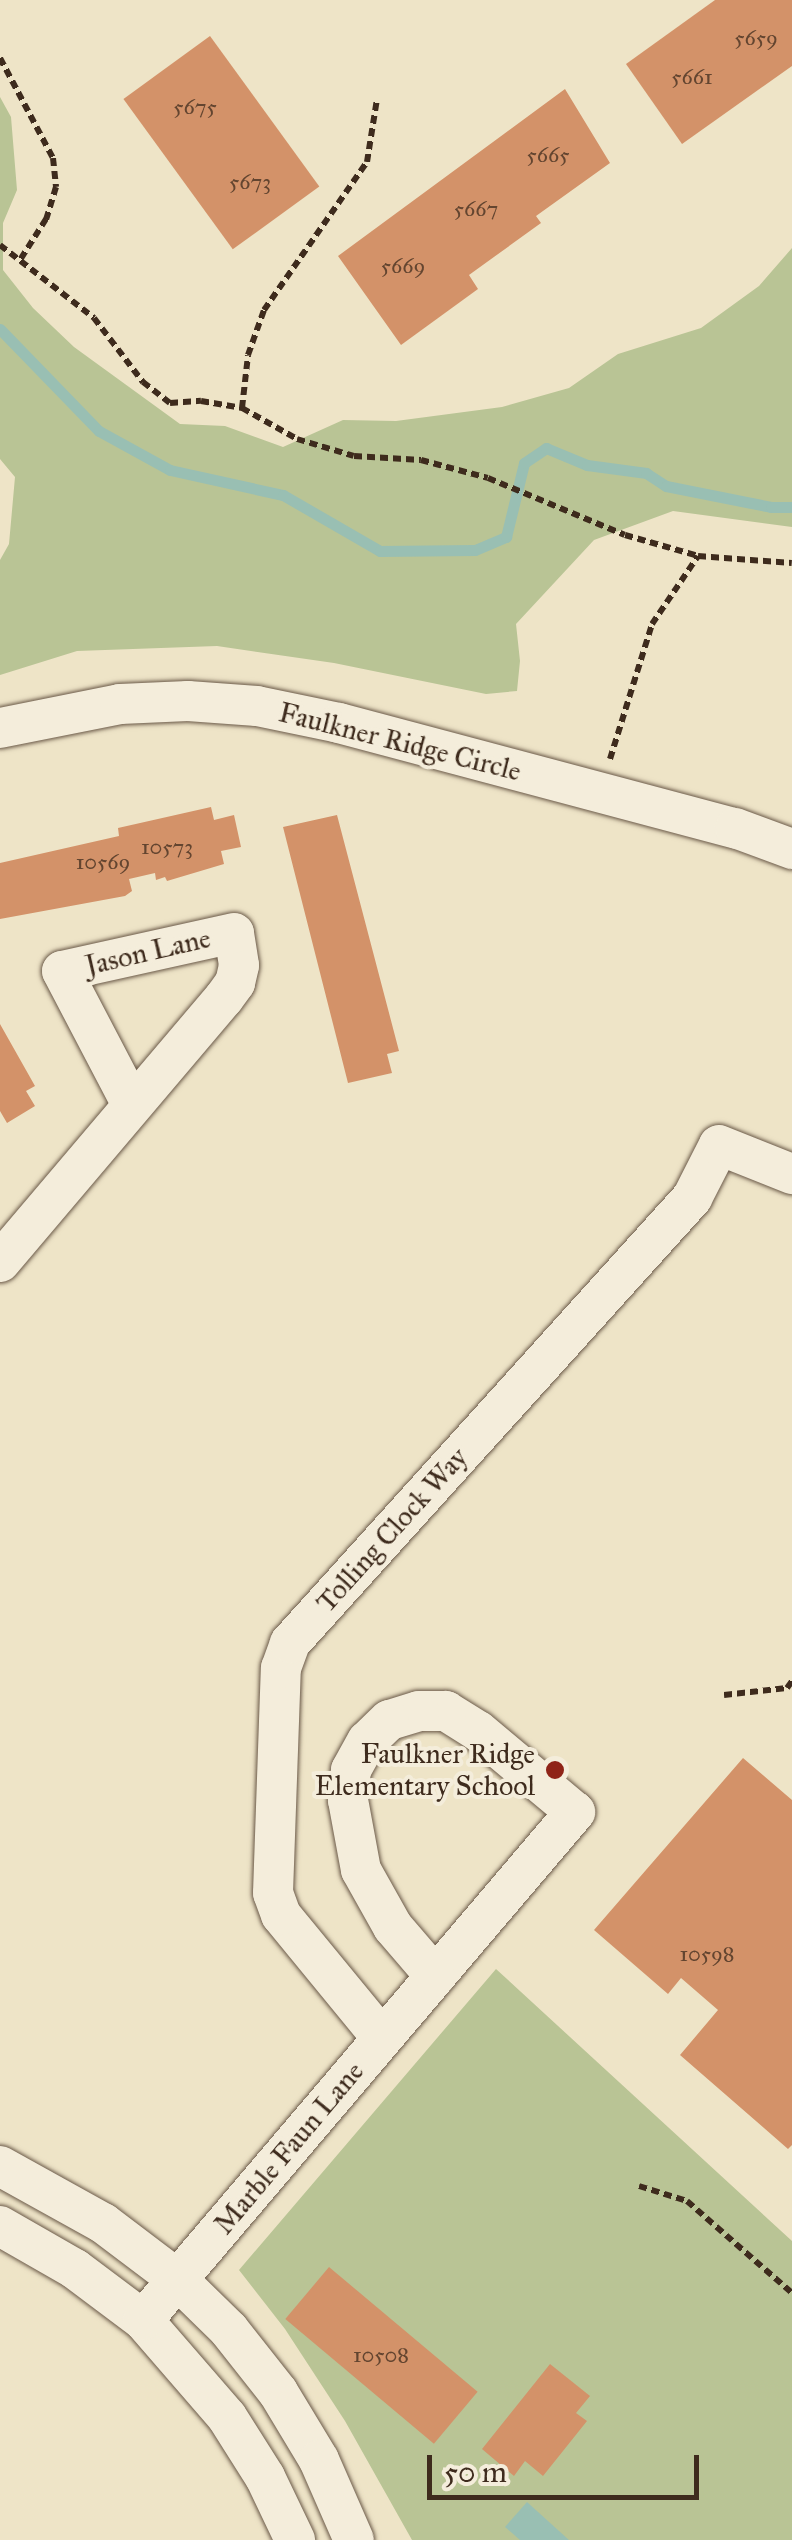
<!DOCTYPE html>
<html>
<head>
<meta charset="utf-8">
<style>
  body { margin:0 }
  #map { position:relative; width:792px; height:2540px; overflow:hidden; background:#eee4c7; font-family:"IM FELL Great Primer",serif }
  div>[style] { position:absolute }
  .green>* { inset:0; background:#b9c495 }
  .water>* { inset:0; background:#99bfb3 }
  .stream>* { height:11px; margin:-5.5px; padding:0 5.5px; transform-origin:5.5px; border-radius:5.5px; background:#99bfb3 }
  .building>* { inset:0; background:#d39269; transform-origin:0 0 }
  .path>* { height:6px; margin-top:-3px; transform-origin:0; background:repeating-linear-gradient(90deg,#3e2b1d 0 8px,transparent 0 13px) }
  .roads { filter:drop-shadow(0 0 2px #6a5948) drop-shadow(0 0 2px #6a5948) }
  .minor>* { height:40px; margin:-20px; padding:0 20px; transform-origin:20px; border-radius:20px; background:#f4eddb }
  .dots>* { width:28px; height:28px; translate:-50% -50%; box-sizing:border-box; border:5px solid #f4eddb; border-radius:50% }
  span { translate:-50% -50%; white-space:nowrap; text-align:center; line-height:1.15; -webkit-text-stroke:8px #f4eddb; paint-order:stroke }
  .number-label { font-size:22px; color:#634530 }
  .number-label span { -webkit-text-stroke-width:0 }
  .street-label { font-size:28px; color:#3e2b1d }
  .poi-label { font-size:28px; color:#3e2b1d }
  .right { translate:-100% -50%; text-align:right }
  .scale { position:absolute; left:427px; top:2455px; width:272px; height:45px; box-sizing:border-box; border:5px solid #3e2b1d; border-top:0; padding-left:12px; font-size:30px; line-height:35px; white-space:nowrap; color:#3e2b1d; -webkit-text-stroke:8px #f4eddb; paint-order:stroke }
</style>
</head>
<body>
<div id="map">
  <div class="green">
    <i style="clip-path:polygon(0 97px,11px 117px,17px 190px,3px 223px,3px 270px,33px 308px,74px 347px,180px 424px,225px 426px,283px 447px,343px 420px,396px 421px,502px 407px,569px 388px,618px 354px,701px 328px,759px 286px,792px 248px,792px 527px,673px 511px,594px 540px,516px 624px,520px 661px,517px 691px,486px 694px,334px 663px,217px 646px,77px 651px,0 675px,0 560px,9px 544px,15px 477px,0 459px)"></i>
    <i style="clip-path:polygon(496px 1969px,792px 2241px,792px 2540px,412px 2540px,345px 2421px,285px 2329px,239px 2270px)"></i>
  </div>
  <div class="water">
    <i style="clip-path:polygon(527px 2502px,569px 2540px,520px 2540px,505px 2527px)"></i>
  </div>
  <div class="stream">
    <i style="left:0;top:329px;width:142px;rotate:45.9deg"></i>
    <i style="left:99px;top:431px;width:81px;rotate:28.8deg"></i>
    <i style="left:170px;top:470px;width:116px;rotate:12.5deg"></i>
    <i style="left:283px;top:495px;width:112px;rotate:30deg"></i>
    <i style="left:380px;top:551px;width:95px;rotate:-0.6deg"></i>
    <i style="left:475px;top:550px;width:34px;rotate:-23deg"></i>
    <i style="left:506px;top:537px;width:76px;rotate:-76.3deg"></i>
    <i style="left:524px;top:463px;width:27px;rotate:-34deg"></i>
    <i style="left:546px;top:448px;width:44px;rotate:22.5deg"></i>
    <i style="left:587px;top:465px;width:60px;rotate:7.7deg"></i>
    <i style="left:646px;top:473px;width:24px;rotate:33deg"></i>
    <i style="left:666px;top:486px;width:107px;rotate:11.3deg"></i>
    <i style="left:771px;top:507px;width:21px"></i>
  </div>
  <div class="building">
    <i style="clip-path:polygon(715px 0,792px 0,792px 66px,682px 144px,626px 64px)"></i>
    <i style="left:210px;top:36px;width:186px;height:107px;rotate:54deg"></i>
    <i style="clip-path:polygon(565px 89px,610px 163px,536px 216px,541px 223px,469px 275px,478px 289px,401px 345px,338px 256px)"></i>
    <i style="clip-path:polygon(211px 807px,214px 820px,234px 815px,241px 847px,221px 851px,224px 864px,167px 881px,165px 877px,156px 880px,155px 873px,129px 879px,132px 891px,125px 896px,0 919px,0 863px,119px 836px,118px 828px)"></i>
    <i style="clip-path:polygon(337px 815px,399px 1051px,387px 1054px,392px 1073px,348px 1083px,283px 827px)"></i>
    <i style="clip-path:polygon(0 1024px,35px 1086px,26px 1091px,35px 1106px,7px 1123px,0 1111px)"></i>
    <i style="clip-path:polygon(743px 1758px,792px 1800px,792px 2145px,788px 2149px,680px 2055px,718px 2010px,681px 1978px,668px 1994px,594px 1930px)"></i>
    <i style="left:329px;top:2267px;width:194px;height:68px;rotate:40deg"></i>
    <i style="clip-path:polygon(550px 2364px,590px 2396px,576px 2413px,587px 2421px,543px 2476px,525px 2461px,514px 2476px,482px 2449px)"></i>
  </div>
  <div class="path">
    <i style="left:0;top:58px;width:113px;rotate:62.1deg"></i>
    <i style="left:53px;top:158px;width:29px;rotate:84deg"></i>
    <i style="left:56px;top:187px;width:34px;rotate:107deg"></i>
    <i style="left:46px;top:219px;width:49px;rotate:122.4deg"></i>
    <i style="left:0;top:245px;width:119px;rotate:37.8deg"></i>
    <i style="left:94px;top:318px;width:81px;rotate:52.6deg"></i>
    <i style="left:143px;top:382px;width:34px;rotate:38deg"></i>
    <i style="left:170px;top:403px;width:31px;rotate:-4deg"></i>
    <i style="left:201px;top:401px;width:42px;rotate:9.7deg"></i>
    <i style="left:242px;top:408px;width:63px;rotate:29.4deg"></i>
    <i style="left:297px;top:439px;width:59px;rotate:16.6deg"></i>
    <i style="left:354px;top:456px;width:67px;rotate:3.4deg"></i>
    <i style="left:421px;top:460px;width:69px;rotate:15deg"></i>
    <i style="left:488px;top:478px;width:148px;rotate:22.6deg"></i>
    <i style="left:625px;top:535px;width:76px;rotate:16deg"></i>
    <i style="left:698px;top:556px;width:94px;rotate:4.3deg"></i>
    <i style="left:242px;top:408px;width:53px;rotate:-83.5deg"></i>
    <i style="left:248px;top:355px;width:48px;rotate:-70.4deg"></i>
    <i style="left:264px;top:310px;width:180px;rotate:-55.2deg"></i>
    <i style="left:367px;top:162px;width:64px;rotate:-81deg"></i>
    <i style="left:610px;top:759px;width:141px;rotate:-72.7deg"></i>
    <i style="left:652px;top:624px;width:82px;rotate:-55.9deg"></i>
    <i style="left:724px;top:1695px;width:63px;rotate:-6.3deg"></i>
    <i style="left:787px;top:1688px;width:9px;rotate:-54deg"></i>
    <i style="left:639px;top:2186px;width:50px;rotate:17.4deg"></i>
    <i style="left:687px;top:2201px;width:140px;rotate:41.2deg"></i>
  </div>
  <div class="roads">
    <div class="minor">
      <i style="left:0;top:728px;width:122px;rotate:-11.3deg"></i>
      <i style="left:120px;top:704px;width:68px;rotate:-2.5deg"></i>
      <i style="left:188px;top:701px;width:69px;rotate:4.1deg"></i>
      <i style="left:257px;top:706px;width:84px;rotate:11.7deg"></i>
      <i style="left:339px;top:723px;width:410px;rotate:14.9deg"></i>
      <i style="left:735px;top:828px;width:61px;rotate:20.2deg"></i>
      <i style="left:0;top:1262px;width:346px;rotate:-49.7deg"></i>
      <i style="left:224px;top:998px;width:19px;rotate:-54deg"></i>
      <i style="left:235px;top:983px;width:18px;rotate:-77deg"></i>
      <i style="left:239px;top:965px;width:32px;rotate:-99deg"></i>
      <i style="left:234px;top:933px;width:176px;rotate:167.5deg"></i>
      <i style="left:62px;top:971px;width:151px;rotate:62.4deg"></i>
      <i style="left:382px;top:2038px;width:159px;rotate:-129.4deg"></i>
      <i style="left:281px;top:1915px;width:23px;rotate:-110deg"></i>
      <i style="left:273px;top:1893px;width:225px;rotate:-88deg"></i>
      <i style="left:281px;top:1668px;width:27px;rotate:-70deg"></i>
      <i style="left:290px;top:1643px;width:600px;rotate:-47.91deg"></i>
      <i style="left:692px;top:1198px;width:59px;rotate:-63deg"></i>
      <i style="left:719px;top:1145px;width:79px;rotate:21.7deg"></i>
      <i style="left:0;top:2166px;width:118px;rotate:29deg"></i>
      <i style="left:103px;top:2223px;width:93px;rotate:37.1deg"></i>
      <i style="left:177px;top:2279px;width:73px;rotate:44.4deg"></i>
      <i style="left:229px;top:2330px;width:79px;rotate:51.7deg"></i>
      <i style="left:278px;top:2392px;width:79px;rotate:58.9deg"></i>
      <i style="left:319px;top:2460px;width:87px;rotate:66.4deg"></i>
      <i style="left:0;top:2226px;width:86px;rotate:29.8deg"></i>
      <i style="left:75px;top:2269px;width:85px;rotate:36.9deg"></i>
      <i style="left:143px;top:2320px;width:128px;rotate:49.1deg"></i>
      <i style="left:227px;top:2417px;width:71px;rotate:57.7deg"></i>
      <i style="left:265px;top:2477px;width:70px;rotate:64.5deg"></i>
      <i style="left:143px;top:2320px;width:667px;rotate:-49.62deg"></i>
      <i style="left:575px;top:1812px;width:126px;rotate:-140.1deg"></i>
      <i style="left:478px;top:1731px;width:38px;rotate:-148deg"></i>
      <i style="left:446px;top:1711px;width:27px;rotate:180deg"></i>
      <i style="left:419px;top:1711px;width:31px;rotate:163deg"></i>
      <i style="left:389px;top:1720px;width:30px;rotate:136deg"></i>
      <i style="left:367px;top:1741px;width:33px;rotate:119deg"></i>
      <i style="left:351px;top:1770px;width:30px;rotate:96deg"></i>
      <i style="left:348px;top:1800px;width:71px;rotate:79.5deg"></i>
      <i style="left:361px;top:1870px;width:65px;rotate:60.7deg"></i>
      <i style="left:393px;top:1927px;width:65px;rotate:49.4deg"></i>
    </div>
  </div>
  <div class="dots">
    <i style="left:555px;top:1770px;background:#8f2418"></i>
  </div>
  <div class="number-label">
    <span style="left:756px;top:38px">5659</span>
    <span style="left:692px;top:77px">5661</span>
    <span style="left:195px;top:107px">5675</span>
    <span style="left:548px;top:155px">5665</span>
    <span style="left:250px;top:182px">5673</span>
    <span style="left:476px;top:209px">5667</span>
    <span style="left:403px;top:266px">5669</span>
    <span style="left:167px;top:847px">10573</span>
    <span style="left:103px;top:862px">10569</span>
    <span style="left:707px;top:1954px">10598</span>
    <span style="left:381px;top:2355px">10508</span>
  </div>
  <div class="street-label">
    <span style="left:400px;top:742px;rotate:14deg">Faulkner Ridge Circle</span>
    <span style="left:148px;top:952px;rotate:-13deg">Jason Lane</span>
    <span style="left:392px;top:1530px;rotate:-48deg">Tolling Clock Way</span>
    <span style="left:289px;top:2148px;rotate:-50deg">Marble Faun Lane</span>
  </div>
  <div class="poi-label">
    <span class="right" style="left:535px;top:1770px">Faulkner Ridge<br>Elementary School</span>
  </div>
  <div class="scale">50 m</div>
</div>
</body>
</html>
